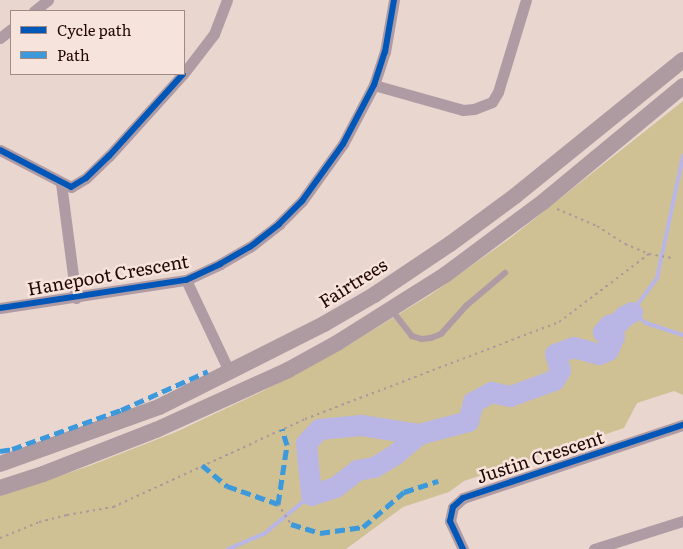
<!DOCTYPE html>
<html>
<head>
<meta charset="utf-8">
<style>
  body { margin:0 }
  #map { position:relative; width:683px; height:549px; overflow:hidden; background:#e9d6cf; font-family:Literata,serif }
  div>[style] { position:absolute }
  .green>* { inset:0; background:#cfc194 }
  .stream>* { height:4px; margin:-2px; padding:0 2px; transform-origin:2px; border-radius:2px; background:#b9b6e6 }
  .river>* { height:21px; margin:-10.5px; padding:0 10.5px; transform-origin:10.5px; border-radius:10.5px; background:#b9b6e6 }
  .path>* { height:2px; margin-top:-1px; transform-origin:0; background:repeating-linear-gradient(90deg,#a99a9c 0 2.5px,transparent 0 6.5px) }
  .service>* { height:5.5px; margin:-2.75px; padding:0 2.75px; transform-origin:2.75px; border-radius:2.75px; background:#ae9ba4 }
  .minor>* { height:11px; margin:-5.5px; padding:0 5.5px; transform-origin:5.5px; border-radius:5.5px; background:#ae9ba4 }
  .secondary>* { height:16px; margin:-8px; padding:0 8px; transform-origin:8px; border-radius:8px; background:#ae9aa1 }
  .quiet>* { height:5px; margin-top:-2.5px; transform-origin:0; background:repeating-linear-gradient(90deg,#3c99dc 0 10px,transparent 0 15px) }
  .cycleway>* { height:6px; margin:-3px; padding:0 3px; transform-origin:3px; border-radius:3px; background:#0057b8 }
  span { translate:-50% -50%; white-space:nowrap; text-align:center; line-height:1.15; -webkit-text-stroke:5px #f5e3dc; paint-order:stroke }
  .street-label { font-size:18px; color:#220500 }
  .legend { position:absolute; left:10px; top:10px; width:175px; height:65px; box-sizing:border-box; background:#f5e3dc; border:1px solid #a18a84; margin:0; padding:6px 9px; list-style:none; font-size:15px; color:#220500 }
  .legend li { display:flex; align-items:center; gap:10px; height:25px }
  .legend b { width:25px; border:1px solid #a18a84 }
</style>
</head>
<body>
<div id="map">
  <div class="green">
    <i style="clip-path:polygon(683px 101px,683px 395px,674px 391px,637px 403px,624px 428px,464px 481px,449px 492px,403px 507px,346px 549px,0 549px,0 496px,89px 466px,176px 432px,263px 391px,347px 346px,430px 295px,509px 239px)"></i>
  </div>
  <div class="stream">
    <i style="left:683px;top:156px;width:125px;rotate:102deg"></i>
    <i style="left:657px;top:278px;width:42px;rotate:126.3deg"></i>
    <i style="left:632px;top:312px;width:18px;rotate:38deg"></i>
    <i style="left:646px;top:323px;width:39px;rotate:18deg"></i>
    <i style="left:228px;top:549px;width:39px;rotate:-23deg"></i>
    <i style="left:264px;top:534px;width:61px;rotate:-39.7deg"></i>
  </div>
  <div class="river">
    <i style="left:419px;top:434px;width:33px;rotate:140deg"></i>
    <i style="left:394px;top:455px;width:23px;rotate:149deg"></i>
    <i style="left:374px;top:467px;width:17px;rotate:170deg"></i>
    <i style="left:357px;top:470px;width:28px;rotate:142deg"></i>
    <i style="left:335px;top:487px;width:25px;rotate:162deg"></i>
    <i style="left:311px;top:495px;width:52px;rotate:-95.5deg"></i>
    <i style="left:306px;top:443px;width:19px;rotate:-47deg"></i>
    <i style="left:319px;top:429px;width:42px;rotate:-5.4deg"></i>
    <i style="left:361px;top:425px;width:59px;rotate:8.8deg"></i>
    <i style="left:419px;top:434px;width:51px;rotate:-14.9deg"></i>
    <i style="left:468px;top:421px;width:20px;rotate:-75deg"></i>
    <i style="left:473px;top:402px;width:21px;rotate:-29deg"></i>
    <i style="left:491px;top:392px;width:19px;rotate:12deg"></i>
    <i style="left:510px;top:396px;width:47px;rotate:-20deg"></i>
    <i style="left:554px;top:380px;width:12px;rotate:-59deg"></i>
    <i style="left:560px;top:370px;width:17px;rotate:-107deg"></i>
    <i style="left:555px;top:354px;width:19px;rotate:-21deg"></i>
    <i style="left:573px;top:347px;width:27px;rotate:15deg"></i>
    <i style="left:599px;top:354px;width:10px;rotate:-24deg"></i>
    <i style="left:608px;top:350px;width:15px;rotate:-67deg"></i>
    <i style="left:614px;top:336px;width:12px;rotate:-160deg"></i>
    <i style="left:603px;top:332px;width:9px;rotate:-49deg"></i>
    <i style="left:609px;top:325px;width:10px;rotate:-17deg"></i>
    <i style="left:619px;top:322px;width:8px;rotate:-50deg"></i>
    <i style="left:624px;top:316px;width:9px;rotate:-27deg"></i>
  </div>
  <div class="path">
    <i style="left:557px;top:209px;width:43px;rotate:23deg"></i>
    <i style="left:597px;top:226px;width:33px;rotate:33deg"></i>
    <i style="left:625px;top:244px;width:26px;rotate:23deg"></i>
    <i style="left:649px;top:254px;width:22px;rotate:10deg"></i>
    <i style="left:278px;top:504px;width:24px;rotate:57deg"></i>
    <i style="left:0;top:538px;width:42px;rotate:-22.3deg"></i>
    <i style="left:39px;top:522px;width:29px;rotate:-14deg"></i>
    <i style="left:67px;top:515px;width:47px;rotate:-9.9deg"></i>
    <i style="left:113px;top:507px;width:211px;rotate:-24.6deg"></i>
    <i style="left:305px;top:419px;width:272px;rotate:-20.9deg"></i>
    <i style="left:559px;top:322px;width:113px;rotate:-37.1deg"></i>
  </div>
  <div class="service">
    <i style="left:392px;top:310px;width:33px;rotate:52deg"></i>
    <i style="left:412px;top:336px;width:10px;rotate:17deg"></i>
    <i style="left:422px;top:339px;width:9px;rotate:-6deg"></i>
    <i style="left:431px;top:338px;width:11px;rotate:-22deg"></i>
    <i style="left:441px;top:334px;width:38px;rotate:-48deg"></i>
    <i style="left:466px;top:306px;width:51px;rotate:-40.2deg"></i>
  </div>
  <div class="minor">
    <i style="left:34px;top:11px;width:18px;rotate:-38deg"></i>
    <i style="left:0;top:38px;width:14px;rotate:-39deg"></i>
    <i style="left:184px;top:73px;width:49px;rotate:-52.4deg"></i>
    <i style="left:214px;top:34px;width:36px;rotate:-69deg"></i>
    <i style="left:374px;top:85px;width:92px;rotate:15.7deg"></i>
    <i style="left:463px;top:110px;width:11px;rotate:-5deg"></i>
    <i style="left:474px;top:109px;width:19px;rotate:-21deg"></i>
    <i style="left:492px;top:102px;width:12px;rotate:-59deg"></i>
    <i style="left:498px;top:92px;width:96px;rotate:-73.1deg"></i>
    <i style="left:0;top:150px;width:80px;rotate:27.5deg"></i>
    <i style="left:71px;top:187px;width:17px;rotate:-31deg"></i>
    <i style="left:86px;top:178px;width:32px;rotate:-44deg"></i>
    <i style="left:109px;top:156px;width:110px;rotate:-47.9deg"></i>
    <i style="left:61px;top:183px;width:116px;rotate:82.6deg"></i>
    <i style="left:186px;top:280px;width:103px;rotate:64.7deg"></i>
    <i style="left:0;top:308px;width:188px;rotate:-8.6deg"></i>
    <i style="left:186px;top:280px;width:38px;rotate:-25deg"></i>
    <i style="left:220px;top:264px;width:34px;rotate:-30deg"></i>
    <i style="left:250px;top:247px;width:37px;rotate:-38deg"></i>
    <i style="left:279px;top:224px;width:33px;rotate:-45deg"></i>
    <i style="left:302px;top:201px;width:70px;rotate:-54.3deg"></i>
    <i style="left:343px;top:144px;width:67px;rotate:-62.3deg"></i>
    <i style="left:374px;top:85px;width:35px;rotate:-72deg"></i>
    <i style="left:385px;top:52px;width:53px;rotate:-80.2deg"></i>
    <i style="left:463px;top:549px;width:31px;rotate:-115deg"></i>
    <i style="left:450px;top:521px;width:14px;rotate:-78deg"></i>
    <i style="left:453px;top:507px;width:13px;rotate:-42deg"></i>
    <i style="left:463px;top:498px;width:232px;rotate:-18.4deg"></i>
    <i style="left:594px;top:549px;width:93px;rotate:-17.5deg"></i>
  </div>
  <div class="secondary">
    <i style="left:0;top:464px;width:169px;rotate:-19.7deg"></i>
    <i style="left:159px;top:407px;width:185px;rotate:-26.7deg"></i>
    <i style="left:324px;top:324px;width:58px;rotate:-30.1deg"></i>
    <i style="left:374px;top:295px;width:92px;rotate:-33.9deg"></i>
    <i style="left:450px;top:244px;width:81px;rotate:-36.4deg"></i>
    <i style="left:515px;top:196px;width:216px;rotate:-39deg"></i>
    <i style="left:0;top:488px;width:45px;rotate:-18deg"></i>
    <i style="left:43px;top:474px;width:121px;rotate:-21.3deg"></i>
    <i style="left:156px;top:430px;width:145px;rotate:-24.4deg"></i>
    <i style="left:288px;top:370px;width:56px;rotate:-28.9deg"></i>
    <i style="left:337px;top:343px;width:128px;rotate:-32.2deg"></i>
    <i style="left:445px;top:275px;width:122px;rotate:-36.7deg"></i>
    <i style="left:543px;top:202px;width:182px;rotate:-39.6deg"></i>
  </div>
  <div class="quiet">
    <i style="left:0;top:451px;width:12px;rotate:-9deg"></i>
    <i style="left:12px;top:449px;width:116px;rotate:-19.7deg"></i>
    <i style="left:121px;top:410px;width:95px;rotate:-24.1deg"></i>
    <i style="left:202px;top:465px;width:33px;rotate:40deg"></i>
    <i style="left:227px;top:486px;width:54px;rotate:19.4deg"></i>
    <i style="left:278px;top:504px;width:60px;rotate:-81.3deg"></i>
    <i style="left:287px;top:445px;width:17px;rotate:-107deg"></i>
    <i style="left:291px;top:524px;width:30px;rotate:17deg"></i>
    <i style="left:320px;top:533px;width:43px;rotate:-7.9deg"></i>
    <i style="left:363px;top:527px;width:54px;rotate:-40.5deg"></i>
    <i style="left:404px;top:492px;width:36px;rotate:-18deg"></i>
  </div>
  <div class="cycleway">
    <i style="left:0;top:150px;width:80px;rotate:27.5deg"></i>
    <i style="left:71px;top:187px;width:17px;rotate:-31deg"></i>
    <i style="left:86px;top:178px;width:32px;rotate:-44deg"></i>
    <i style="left:109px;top:156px;width:110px;rotate:-47.9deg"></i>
    <i style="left:0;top:308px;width:188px;rotate:-8.6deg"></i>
    <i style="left:186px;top:280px;width:38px;rotate:-25deg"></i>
    <i style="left:220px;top:264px;width:34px;rotate:-30deg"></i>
    <i style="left:250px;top:247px;width:37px;rotate:-38deg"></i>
    <i style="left:279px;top:224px;width:33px;rotate:-45deg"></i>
    <i style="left:302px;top:201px;width:70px;rotate:-54.3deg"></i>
    <i style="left:343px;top:144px;width:67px;rotate:-62.3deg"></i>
    <i style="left:374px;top:85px;width:35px;rotate:-72deg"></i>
    <i style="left:385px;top:52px;width:53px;rotate:-80.2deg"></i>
    <i style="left:463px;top:549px;width:31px;rotate:-115deg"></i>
    <i style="left:450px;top:521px;width:14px;rotate:-78deg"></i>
    <i style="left:453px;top:507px;width:13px;rotate:-42deg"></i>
    <i style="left:463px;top:498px;width:232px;rotate:-18.4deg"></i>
  </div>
  <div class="street-label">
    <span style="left:108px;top:275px;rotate:-10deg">Hanepoot Crescent</span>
    <span style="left:353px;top:283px;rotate:-32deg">Fairtrees</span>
    <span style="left:540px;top:457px;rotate:-18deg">Justin Crescent</span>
  </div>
  <ul class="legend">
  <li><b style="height:6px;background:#0057b8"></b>Cycle path</li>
  <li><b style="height:6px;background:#3c99dc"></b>Path</li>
  </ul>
</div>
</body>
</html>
